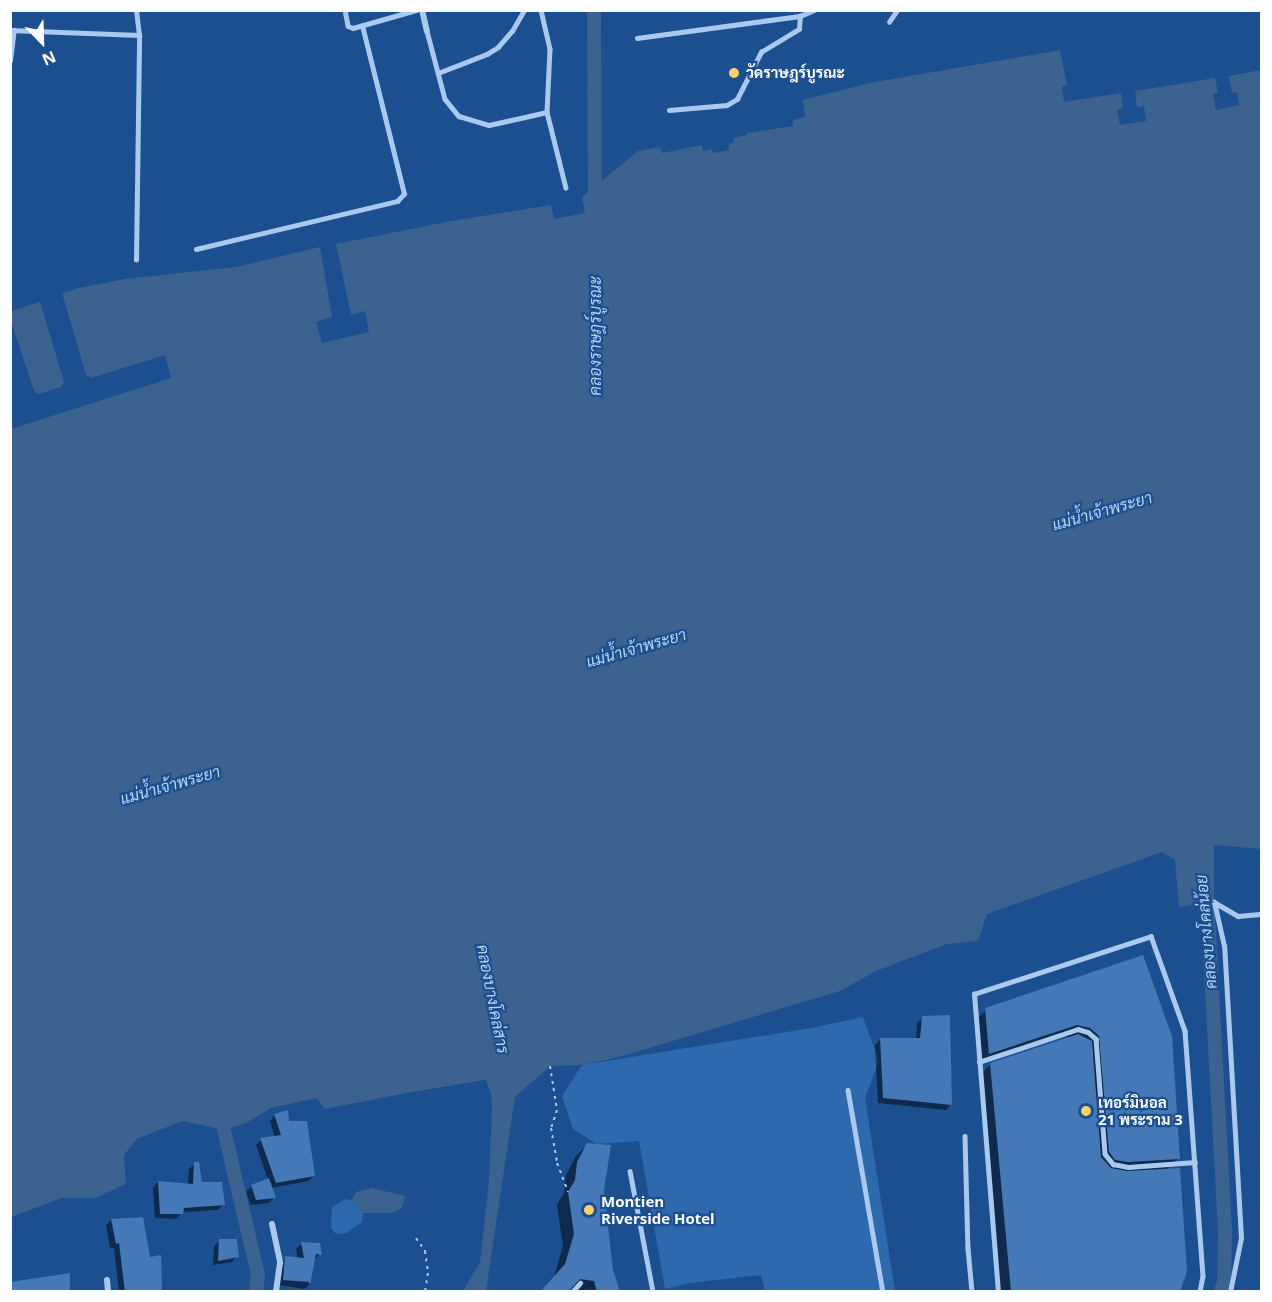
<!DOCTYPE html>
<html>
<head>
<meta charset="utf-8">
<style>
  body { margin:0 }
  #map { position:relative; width:1272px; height:1302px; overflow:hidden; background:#1b4f8f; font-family:"Open Sans",Sarabun,sans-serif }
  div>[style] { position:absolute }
  .green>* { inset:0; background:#2e69ad }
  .water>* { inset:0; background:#3c6290 }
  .pier>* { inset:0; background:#1b4f8f }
  .shadow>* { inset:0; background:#0007 }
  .canal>* { height:14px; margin:-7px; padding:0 7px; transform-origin:7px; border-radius:7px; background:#3c6290 }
  .building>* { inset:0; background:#4478b7 }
  .path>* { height:2px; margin-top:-1px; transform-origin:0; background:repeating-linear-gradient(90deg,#a9c9ee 0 3px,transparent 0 7.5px) }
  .service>* { height:4.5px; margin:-2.25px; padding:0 2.25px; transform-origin:2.25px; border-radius:2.25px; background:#a9c9ee }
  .minor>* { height:6px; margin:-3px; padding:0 3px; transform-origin:3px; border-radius:3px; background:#a9c9ee }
  .dots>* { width:16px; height:16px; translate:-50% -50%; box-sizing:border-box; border:3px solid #1b4f8f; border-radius:50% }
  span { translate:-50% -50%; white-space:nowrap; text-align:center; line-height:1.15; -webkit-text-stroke:4.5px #1b4f8f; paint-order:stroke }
  .poi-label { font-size:15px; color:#fff; font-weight:700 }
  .left { translate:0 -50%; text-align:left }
  .water-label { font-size:16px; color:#b5d3f5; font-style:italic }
  .frame { position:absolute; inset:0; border:12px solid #fff; pointer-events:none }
  .north { position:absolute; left:12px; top:12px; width:60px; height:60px; -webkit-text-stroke:4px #1b4f8f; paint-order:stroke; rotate:157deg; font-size:16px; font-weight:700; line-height:24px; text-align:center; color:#fff }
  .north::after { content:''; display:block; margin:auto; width:21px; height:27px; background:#fff; clip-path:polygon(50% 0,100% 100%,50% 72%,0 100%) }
</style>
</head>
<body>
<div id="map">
  <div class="green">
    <i style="clip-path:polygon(863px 1017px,879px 1061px,865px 1098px,895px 1291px,765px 1291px,761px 1275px,690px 1283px,665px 1289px,639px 1141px,597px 1144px,573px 1129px,562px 1096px,582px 1065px,811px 1028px)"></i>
    <i style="clip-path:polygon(345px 1199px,352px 1200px,363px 1213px,362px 1222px,346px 1233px,336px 1234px,331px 1228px,332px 1207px)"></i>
  </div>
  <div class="water">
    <i style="clip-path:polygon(1060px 50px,1067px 85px,1062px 87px,1064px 102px,1121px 93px,1123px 108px,1117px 110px,1120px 125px,1146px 121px,1144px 106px,1137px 107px,1135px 91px,1215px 78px,1218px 93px,1213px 94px,1216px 110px,1239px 105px,1237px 92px,1232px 93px,1229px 76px,1261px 70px,1261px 849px,1214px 845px,1214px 902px,1179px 907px,1175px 860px,1162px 852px,987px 914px,978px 941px,947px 944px,876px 971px,840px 991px,619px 1057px,582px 1065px,550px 1066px,515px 1097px,486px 1291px,463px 1291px,480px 1262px,489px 1181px,492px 1109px,491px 1095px,485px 1080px,325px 1109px,317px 1098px,271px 1108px,246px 1123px,224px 1130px,182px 1121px,137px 1139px,124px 1155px,126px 1184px,95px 1198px,62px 1198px,11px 1217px,10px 312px,78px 288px,125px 279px,236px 267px,320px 247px,332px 317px,316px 322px,322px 343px,369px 332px,365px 311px,351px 315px,336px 244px,451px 221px,551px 205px,554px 219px,585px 213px,582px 197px,638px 151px,660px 147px,662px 153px,702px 145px,703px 151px,712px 149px,713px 153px,729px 150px,729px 144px,734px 143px,733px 138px,747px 135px,747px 133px,793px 126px,793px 120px,805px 117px,803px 100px,870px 83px)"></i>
    <i style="clip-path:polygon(372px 1188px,405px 1196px,402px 1208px,392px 1213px,363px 1213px,352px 1200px,356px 1192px)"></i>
  </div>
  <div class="pier">
    <i style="clip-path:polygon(62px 293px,86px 375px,91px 378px,165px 355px,171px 378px,11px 429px,11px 321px,34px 391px,39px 394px,61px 387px,64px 382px,40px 301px)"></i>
    <i style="clip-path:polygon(486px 1080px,491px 1095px,491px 1105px,488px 1106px,484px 1084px,326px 1112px,325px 1109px,412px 1092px)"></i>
  </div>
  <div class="shadow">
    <i style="clip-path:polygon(1142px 957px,1178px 1158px,1166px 1170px,1179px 1292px,999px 1292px,979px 1076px,991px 1064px,1071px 1038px,1064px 1036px,978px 1064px,974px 1022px,986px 1010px)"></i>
    <i style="clip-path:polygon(923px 1018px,951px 1104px,946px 1110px,878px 1103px,875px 1045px,880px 1040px,916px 1040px,917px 1023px)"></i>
    <i style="clip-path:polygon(275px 1115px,287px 1122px,314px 1176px,308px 1181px,271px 1188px,274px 1198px,269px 1203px,251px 1205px,246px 1192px,252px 1186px,268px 1180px,256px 1145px,261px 1140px,275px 1137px,270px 1121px)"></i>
    <i style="clip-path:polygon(588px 1144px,603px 1190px,612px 1270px,619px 1292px,540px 1292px,554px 1277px,563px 1246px,557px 1205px,564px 1193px,566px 1175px,576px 1156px)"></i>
    <i style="clip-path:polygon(195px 1164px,201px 1184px,223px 1204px,218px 1210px,182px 1212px,176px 1219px,155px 1218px,153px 1188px,158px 1182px,188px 1185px,189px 1169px)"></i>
    <i style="clip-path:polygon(111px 1220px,149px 1258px,162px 1292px,119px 1292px,114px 1248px,110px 1248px,106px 1225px)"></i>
    <i style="clip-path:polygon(220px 1241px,237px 1256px,232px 1262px,213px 1265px,214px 1246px)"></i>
    <i style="clip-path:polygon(301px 1244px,320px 1254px,314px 1260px,309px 1285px,304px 1289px,279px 1285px,280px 1263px,286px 1258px,298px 1259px,296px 1249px)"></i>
  </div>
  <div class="canal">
    <i style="left:594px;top:10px;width:193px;rotate:89.7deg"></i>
    <i style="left:1203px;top:884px;width:33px;rotate:81deg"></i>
    <i style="left:1208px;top:917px;width:316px;rotate:86.9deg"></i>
    <i style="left:1225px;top:1233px;width:50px;rotate:91.1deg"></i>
    <i style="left:1224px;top:1283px;width:10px;rotate:114deg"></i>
    <i style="left:224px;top:1130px;width:149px;rotate:76.8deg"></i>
    <i style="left:258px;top:1275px;width:17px;rotate:97deg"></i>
  </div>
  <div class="building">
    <i style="clip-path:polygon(1143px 955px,1172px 1036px,1180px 1159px,1128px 1162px,1115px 1160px,1109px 1152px,1099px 1036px,1090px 1028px,1077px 1025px,989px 1054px,985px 1008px)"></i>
    <i style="clip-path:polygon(950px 1015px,952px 1105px,883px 1098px,880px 1038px,920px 1038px,922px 1016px)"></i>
    <i style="clip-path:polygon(1078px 1034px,1092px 1041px,1101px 1157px,1111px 1168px,1127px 1171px,1180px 1168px,1187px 1271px,1180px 1292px,1011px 1292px,990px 1063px)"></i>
    <i style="clip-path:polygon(288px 1110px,289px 1121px,307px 1121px,315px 1176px,276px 1183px,260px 1138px,281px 1135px,274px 1114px)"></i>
    <i style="clip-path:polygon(587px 1143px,611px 1145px,604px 1190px,613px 1270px,620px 1292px,597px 1292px,594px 1281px,580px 1279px,568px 1292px,540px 1292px,565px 1264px,574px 1234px,568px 1192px,575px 1180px,577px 1162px)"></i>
    <i style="clip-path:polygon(194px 1162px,199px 1162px,202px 1182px,222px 1182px,225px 1205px,184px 1208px,183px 1214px,160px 1214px,158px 1181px,193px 1184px)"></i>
    <i style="clip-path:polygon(269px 1178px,276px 1198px,256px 1200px,251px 1185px)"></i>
    <i style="clip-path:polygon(143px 1217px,150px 1257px,161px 1255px,162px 1292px,125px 1292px,119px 1243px,116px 1244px,111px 1219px)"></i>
    <i style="clip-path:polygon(219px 1239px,237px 1239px,239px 1257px,218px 1261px)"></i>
    <i style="clip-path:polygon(301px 1242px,320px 1243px,322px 1255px,316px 1254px,310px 1285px,309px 1282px,283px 1280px,285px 1256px,304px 1258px)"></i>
    <i style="clip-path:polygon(70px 1273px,70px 1292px,10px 1292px,10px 1282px)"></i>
  </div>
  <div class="path">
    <i style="left:550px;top:1066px;width:45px;rotate:81deg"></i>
    <i style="left:557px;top:1110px;width:19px;rotate:108deg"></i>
    <i style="left:551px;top:1128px;width:36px;rotate:80deg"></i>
    <i style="left:557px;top:1163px;width:31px;rotate:69deg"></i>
    <i style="left:416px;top:1238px;width:16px;rotate:55deg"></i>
    <i style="left:425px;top:1251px;width:22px;rotate:82deg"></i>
    <i style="left:428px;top:1273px;width:19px;rotate:99deg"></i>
  </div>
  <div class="service">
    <i style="left:345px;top:10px;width:16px;rotate:79deg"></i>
    <i style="left:348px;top:26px;width:5px;rotate:22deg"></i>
    <i style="left:353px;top:28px;width:66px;rotate:-15.9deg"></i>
    <i style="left:541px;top:10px;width:40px;rotate:77deg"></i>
    <i style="left:550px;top:49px;width:63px;rotate:92.7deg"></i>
    <i style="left:547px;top:112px;width:78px;rotate:76deg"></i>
    <i style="left:889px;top:22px;width:14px;rotate:-56deg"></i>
    <i style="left:10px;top:30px;width:129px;rotate:2.2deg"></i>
    <i style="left:427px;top:31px;width:70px;rotate:75.2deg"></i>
    <i style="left:445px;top:99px;width:22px;rotate:51deg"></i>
    <i style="left:459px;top:116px;width:31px;rotate:17deg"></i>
    <i style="left:489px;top:125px;width:59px;rotate:-12.6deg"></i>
    <i style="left:637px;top:38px;width:164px;rotate:-7.7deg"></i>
    <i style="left:10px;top:61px;width:31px;rotate:-83deg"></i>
    <i style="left:438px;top:73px;width:53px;rotate:-21.2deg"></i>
    <i style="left:487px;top:54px;width:13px;rotate:-32deg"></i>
    <i style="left:498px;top:47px;width:21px;rotate:-49deg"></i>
    <i style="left:512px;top:31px;width:24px;rotate:-60deg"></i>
    <i style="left:669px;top:110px;width:58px;rotate:-4.9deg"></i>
    <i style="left:727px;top:105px;width:12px;rotate:-31deg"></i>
    <i style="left:737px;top:99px;width:53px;rotate:-62.9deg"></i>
    <i style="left:761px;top:52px;width:44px;rotate:-31.2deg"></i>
    <i style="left:799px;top:29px;width:13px;rotate:-86deg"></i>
    <i style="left:800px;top:16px;width:15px;rotate:-23deg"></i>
    <i style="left:196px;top:249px;width:207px;rotate:-13.4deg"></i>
    <i style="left:397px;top:201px;width:10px;rotate:-45deg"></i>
    <i style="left:404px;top:194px;width:173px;rotate:-104deg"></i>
    <i style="left:136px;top:260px;width:225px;rotate:-89.2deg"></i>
    <i style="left:139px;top:35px;width:25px;rotate:-97deg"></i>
    <i style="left:979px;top:1062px;width:104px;rotate:-18.4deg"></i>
    <i style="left:1078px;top:1029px;width:10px;rotate:17deg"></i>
    <i style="left:1088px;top:1032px;width:11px;rotate:41deg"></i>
    <i style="left:1096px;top:1039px;width:115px;rotate:85.5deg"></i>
    <i style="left:1105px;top:1154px;width:13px;rotate:51deg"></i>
    <i style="left:1113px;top:1164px;width:15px;rotate:11deg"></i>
    <i style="left:1128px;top:1167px;width:67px;rotate:-4.3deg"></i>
    <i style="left:848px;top:1090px;width:205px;rotate:80.2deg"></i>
    <i style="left:965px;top:1136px;width:112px;rotate:88.5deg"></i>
    <i style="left:968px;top:1248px;width:44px;rotate:84.8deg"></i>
    <i style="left:630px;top:1171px;width:123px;rotate:79.2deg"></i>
    <i style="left:572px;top:1292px;width:12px;rotate:-48deg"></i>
    <i style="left:998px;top:1292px;width:299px;rotate:-94.6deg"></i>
    <i style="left:974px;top:994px;width:186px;rotate:-18.1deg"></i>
    <i style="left:1151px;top:936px;width:101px;rotate:70.3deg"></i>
    <i style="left:1185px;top:1031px;width:246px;rotate:85.8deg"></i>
    <i style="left:1203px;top:1276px;width:16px;rotate:101deg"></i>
    <i style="left:1230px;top:1292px;width:55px;rotate:-78.5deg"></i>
    <i style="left:1241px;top:1238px;width:292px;rotate:-93.3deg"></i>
    <i style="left:1224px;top:946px;width:45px;rotate:-102.8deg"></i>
    <i style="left:1214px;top:902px;width:28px;rotate:30deg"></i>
    <i style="left:1238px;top:916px;width:24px;rotate:-5deg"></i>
  </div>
  <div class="minor">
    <i style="left:422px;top:10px;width:22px;rotate:77deg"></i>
    <i style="left:272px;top:1224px;width:40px;rotate:78deg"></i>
    <i style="left:280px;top:1263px;width:29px;rotate:98deg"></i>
    <i style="left:107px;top:1280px;width:12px;rotate:85deg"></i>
  </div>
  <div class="dots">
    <i style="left:734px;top:73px;background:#ffd166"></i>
    <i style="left:1086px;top:1111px;background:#ffd166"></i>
    <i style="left:589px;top:1210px;background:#ffd166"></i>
  </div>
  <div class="poi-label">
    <span class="left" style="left:746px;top:73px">วัดราษฎร์บูรณะ</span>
    <span class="left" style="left:1098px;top:1111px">เทอร์มินอล<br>21 พระราม 3</span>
    <span class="left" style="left:601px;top:1210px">Montien<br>Riverside Hotel</span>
  </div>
  <div class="water-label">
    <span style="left:595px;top:336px;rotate:-90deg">คลองราษฎร์บูรณะ</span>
    <span style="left:1102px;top:511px;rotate:-16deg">แม่น้ำเจ้าพระยา</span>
    <span style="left:636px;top:648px;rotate:-16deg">แม่น้ำเจ้าพระยา</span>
    <span style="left:170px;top:785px;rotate:-16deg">แม่น้ำเจ้าพระยา</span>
    <span style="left:1206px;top:932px;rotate:-95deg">คลองบางโคล่น้อย</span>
    <span style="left:493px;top:999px;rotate:79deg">คลองบางโคล่สาร</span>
  </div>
  <div class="frame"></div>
  <div class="north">N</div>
</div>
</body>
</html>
